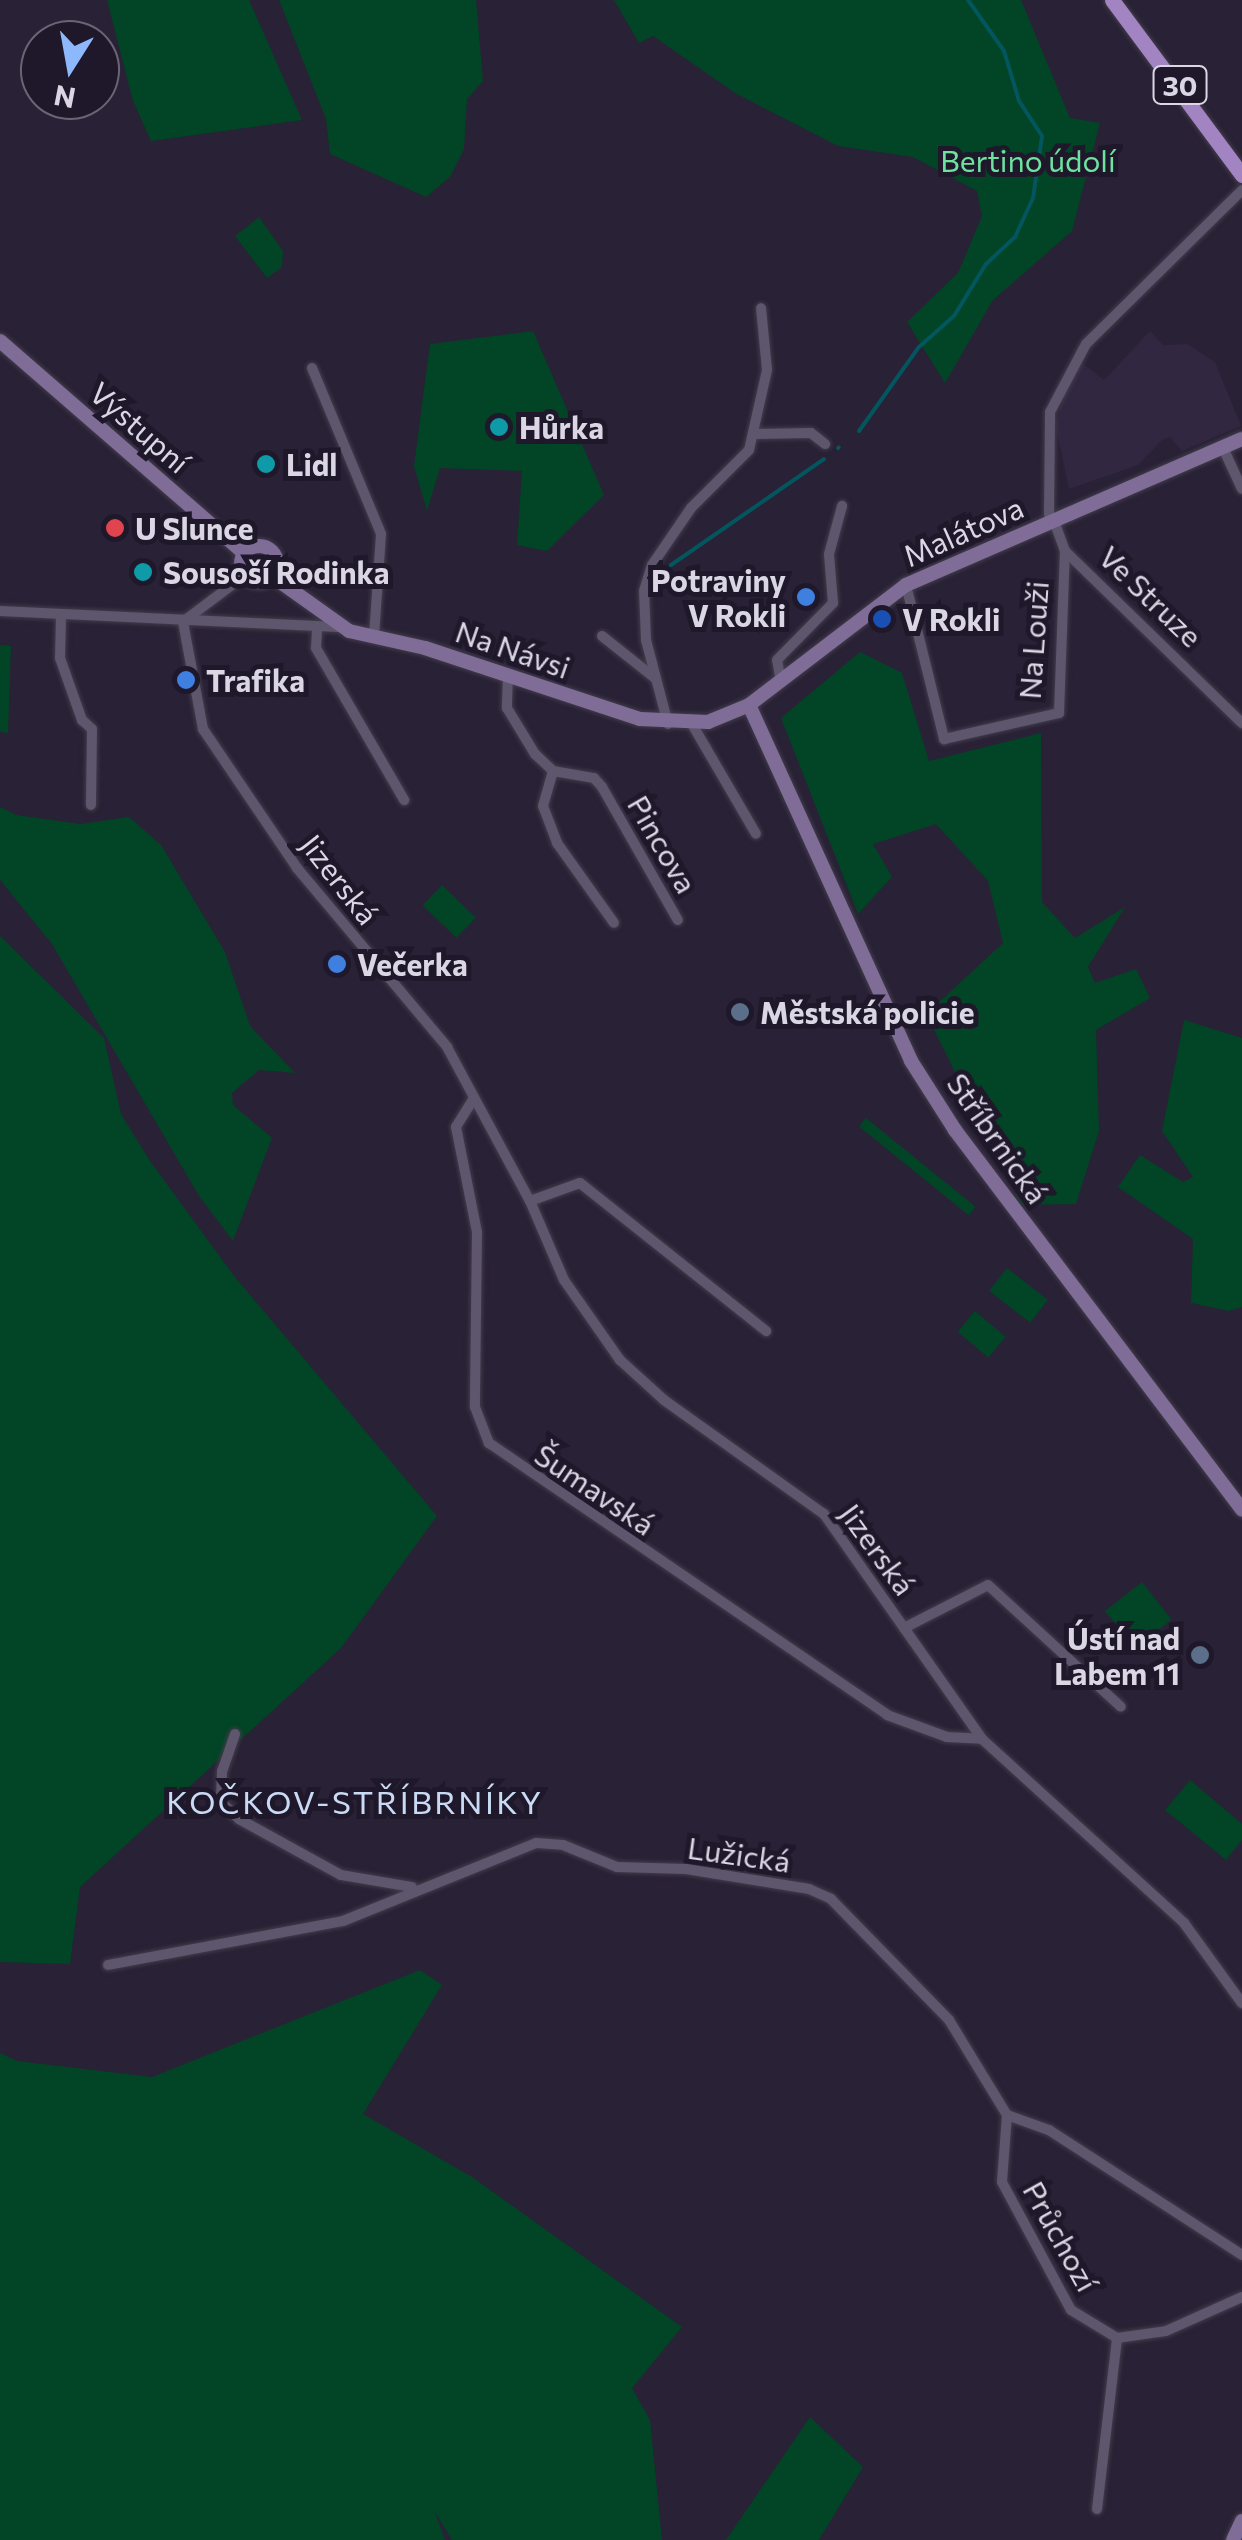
<!DOCTYPE html>
<html>
<head>
<meta charset="utf-8">
<style>
  body { margin:0 }
  #map { position:relative; width:1242px; height:2540px; overflow:hidden; background:#292135; font-family:Commissioner,sans-serif }
  div>[style] { position:absolute }
  .built>* { inset:0; background:#312741 }
  .green>* { inset:0; background:#024426; transform-origin:0 0 }
  .stream>* { height:4px; margin:-2px; padding:0 2px; transform-origin:2px; border-radius:2px; background:#03555e }
  .roads { filter:drop-shadow(0 0 2px #423c4c) drop-shadow(0 0 2px #423c4c) }
  .street>* { height:10px; margin:-5px; padding:0 5px; transform-origin:5px; border-radius:5px; background:#5e566c }
  .secondary>* { height:14px; margin:-7px; padding:0 7px; transform-origin:7px; border-radius:7px; background:#7f6d97 }
  .secondary>.ring { margin:-7px; padding:0; box-sizing:content-box; background:none; border:14px solid #7f6d97; border-radius:50% }
  .primary>* { height:15px; margin:-7.5px; padding:0 7.5px; transform-origin:7.5px; border-radius:7.5px; background:#a184c1 }
  .dots>* { width:28px; height:28px; translate:-50% -50%; box-sizing:border-box; border:5px solid #1f182b; border-radius:50% }
  span { translate:-50% -50%; white-space:nowrap; text-align:center; line-height:1.15; -webkit-text-stroke:10px #1f182b; paint-order:stroke }
  .shield-label span { padding:2px 8px; background:#1f182b; border:2px solid; border-radius:8px; -webkit-text-stroke-width:0 }
  .shield-label { font-size:28px; color:#dad6e3; font-weight:700 }
  .park-label { font-size:30px; color:#6ce39f }
  .street-label { font-size:30px; color:#dad6e3 }
  .poi-label { font-size:30px; color:#dad6e3; font-weight:700 }
  .left { translate:0 -50%; text-align:left }
  .right { translate:-100% -50%; text-align:right }
  .neighbourhood-label { font-size:32px; color:#c9daf4; letter-spacing:2.5px }
  .north { position:absolute; left:20px; top:20px; width:100px; height:100px; box-sizing:border-box; background:#1f182b; border:2px solid #6a6475; border-radius:50%; rotate:191deg; font-size:28px; font-weight:700; line-height:40px; text-align:center; color:#dad6e3 }
  .north::after { content:''; display:block; margin:auto; width:35px; height:45px; background:#8db9fc; clip-path:polygon(50% 0,100% 100%,50% 72%,0 100%) }
</style>
</head>
<body>
<div id="map">
  <div class="built">
    <i style="clip-path:polygon(1150px 331px,1163px 345px,1187px 344px,1215px 362px,1241px 426px,1182px 451px,1170px 437px,1162px 440px,1138px 465px,1069px 489px,1056px 427px,1063px 395px,1082px 363px,1104px 380px)"></i>
  </div>
  <div class="green">
    <i style="clip-path:polygon(107px 0,249px 0,302px 120px,151px 141px,133px 101px)"></i>
    <i style="clip-path:polygon(279px 0,476px 0,483px 81px,467px 99px,464px 149px,450px 177px,426px 197px,330px 154px,326px 119px)"></i>
    <i style="clip-path:polygon(614px 0,1021px 0,1070px 118px,1100px 123px,1072px 231px,993px 300px,945px 383px,907px 322px,958px 273px,982px 216px,977px 191px,913px 157px,838px 146px,735px 93px,653px 36px,639px 43px)"></i>
    <i style="clip-path:polygon(259px 217px,283px 251px,282px 267px,267px 278px,235px 236px)"></i>
    <i style="clip-path:polygon(533px 331px,604px 495px,547px 551px,517px 545px,522px 471px,440px 468px,427px 511px,414px 466px,430px 344px)"></i>
    <i style="clip-path:polygon(0 645px,11px 646px,8px 733px,0 732px)"></i>
    <i style="clip-path:polygon(860px 652px,902px 673px,929px 761px,1041px 733px,1042px 902px,1075px 938px,1125px 907px,1088px 967px,1095px 983px,1136px 969px,1150px 998px,1096px 1030px,1099px 1131px,1076px 1204px,1022px 1205px,926px 1014px,1003px 943px,988px 881px,936px 824px,873px 844px,892px 877px,858px 914px,781px 718px)"></i>
    <i style="clip-path:polygon(0 807px,16px 815px,80px 824px,129px 817px,161px 845px,225px 952px,250px 1026px,295px 1073px,259px 1070px,232px 1093px,233px 1105px,272px 1138px,233px 1241px,199px 1196px,52px 944px,0 880px)"></i>
    <i style="left:442px;top:885px;width:47px;height:28px;rotate:44deg"></i>
    <i style="clip-path:polygon(0 936px,104px 1038px,121px 1114px,150px 1161px,234px 1276px,437px 1516px,341px 1648px,80px 1887px,70px 1964px,0 1962px)"></i>
    <i style="clip-path:polygon(1184px 1020px,1242px 1038px,1242px 1307px,1229px 1311px,1191px 1303px,1193px 1239px,1118px 1187px,1140px 1155px,1183px 1182px,1193px 1177px,1162px 1131px)"></i>
    <i style="left:866px;top:1118px;width:141px;height:11px;rotate:39deg"></i>
    <i style="left:1007px;top:1268px;width:52px;height:29px;rotate:38deg"></i>
    <i style="left:975px;top:1311px;width:40px;height:27px;rotate:40deg"></i>
    <i style="left:1142px;top:1582px;width:48px;height:47px;rotate:52deg"></i>
    <i style="clip-path:polygon(1190px 1780px,1242px 1824px,1242px 1840px,1226px 1860px,1165px 1810px)"></i>
    <i style="clip-path:polygon(420px 1970px,442px 1985px,363px 2114px,472px 2177px,682px 2327px,632px 2388px,650px 2420px,662px 2540px,452px 2540px,435px 2512px,445px 2540px,0 2540px,0 2053px,17px 2061px,152px 2077px)"></i>
    <i style="clip-path:polygon(810px 2417px,863px 2467px,819px 2540px,726px 2540px)"></i>
  </div>
  <div class="stream">
    <i style="left:859px;top:431px;width:103px;rotate:-54.5deg"></i>
    <i style="left:919px;top:347px;width:47px;rotate:-41.5deg"></i>
    <i style="left:954px;top:316px;width:61px;rotate:-58.4deg"></i>
    <i style="left:986px;top:264px;width:40px;rotate:-43deg"></i>
    <i style="left:1015px;top:237px;width:43px;rotate:-65.2deg"></i>
    <i style="left:1033px;top:198px;width:63px;rotate:-81.7deg"></i>
    <i style="left:1042px;top:136px;width:42px;rotate:-123.3deg"></i>
    <i style="left:1019px;top:101px;width:52px;rotate:-106.7deg"></i>
    <i style="left:1004px;top:51px;width:62px;rotate:-125.2deg"></i>
    <i style="left:838px;top:448px;width:1px;rotate:-45deg"></i>
    <i style="left:671px;top:565px;width:186px;rotate:-34.7deg"></i>
  </div>
  <div class="roads">
    <div class="street">
      <i style="left:312px;top:368px;width:180px;rotate:67.4deg"></i>
      <i style="left:381px;top:534px;width:104px;rotate:93.9deg"></i>
      <i style="left:755px;top:434px;width:56px;rotate:-1deg"></i>
      <i style="left:811px;top:433px;width:18px;rotate:38deg"></i>
      <i style="left:1223px;top:448px;width:45px;rotate:65.1deg"></i>
      <i style="left:1049px;top:514px;width:102px;rotate:-89.4deg"></i>
      <i style="left:1050px;top:412px;width:77px;rotate:-62.1deg"></i>
      <i style="left:1086px;top:344px;width:219px;rotate:-44.6deg"></i>
      <i style="left:1065px;top:551px;width:247px;rotate:44.2deg"></i>
      <i style="left:906px;top:585px;width:159px;rotate:76.1deg"></i>
      <i style="left:944px;top:739px;width:118px;rotate:-12.7deg"></i>
      <i style="left:1059px;top:713px;width:162px;rotate:-87.9deg"></i>
      <i style="left:1065px;top:551px;width:32px;rotate:-110deg"></i>
      <i style="left:0;top:611px;width:338px;rotate:2.7deg"></i>
      <i style="left:61px;top:615px;width:43px;rotate:91.3deg"></i>
      <i style="left:60px;top:658px;width:66px;rotate:70.5deg"></i>
      <i style="left:82px;top:720px;width:13px;rotate:42deg"></i>
      <i style="left:92px;top:729px;width:76px;rotate:90.8deg"></i>
      <i style="left:184px;top:621px;width:76px;rotate:-37deg"></i>
      <i style="left:183px;top:622px;width:109px;rotate:79.4deg"></i>
      <i style="left:203px;top:729px;width:168px;rotate:55.9deg"></i>
      <i style="left:297px;top:868px;width:234px;rotate:50deg"></i>
      <i style="left:447px;top:1047px;width:175px;rotate:61.7deg"></i>
      <i style="left:530px;top:1201px;width:86px;rotate:66.7deg"></i>
      <i style="left:564px;top:1280px;width:98px;rotate:55deg"></i>
      <i style="left:620px;top:1360px;width:59px;rotate:42.3deg"></i>
      <i style="left:664px;top:1400px;width:196px;rotate:35.5deg"></i>
      <i style="left:824px;top:1514px;width:275px;rotate:54.9deg"></i>
      <i style="left:982px;top:1739px;width:273px;rotate:42.3deg"></i>
      <i style="left:1184px;top:1923px;width:99px;rotate:54.1deg"></i>
      <i style="left:317px;top:630px;width:18px;rotate:93deg"></i>
      <i style="left:316px;top:648px;width:176px;rotate:59.9deg"></i>
      <i style="left:602px;top:636px;width:69px;rotate:38.5deg"></i>
      <i style="left:508px;top:674px;width:34px;rotate:92deg"></i>
      <i style="left:507px;top:708px;width:54px;rotate:58.7deg"></i>
      <i style="left:535px;top:754px;width:25px;rotate:43deg"></i>
      <i style="left:553px;top:771px;width:42px;rotate:9.7deg"></i>
      <i style="left:594px;top:778px;width:12px;rotate:48deg"></i>
      <i style="left:602px;top:787px;width:153px;rotate:60.3deg"></i>
      <i style="left:781px;top:682px;width:22px;rotate:-100deg"></i>
      <i style="left:777px;top:660px;width:80px;rotate:-45.5deg"></i>
      <i style="left:833px;top:603px;width:49px;rotate:-94.7deg"></i>
      <i style="left:829px;top:554px;width:50px;rotate:-74.8deg"></i>
      <i style="left:668px;top:724px;width:87px;rotate:-104.7deg"></i>
      <i style="left:646px;top:640px;width:49px;rotate:-92.3deg"></i>
      <i style="left:644px;top:591px;width:27px;rotate:-73deg"></i>
      <i style="left:652px;top:565px;width:69px;rotate:-55.6deg"></i>
      <i style="left:691px;top:508px;width:82px;rotate:-45deg"></i>
      <i style="left:749px;top:450px;width:82px;rotate:-77.3deg"></i>
      <i style="left:767px;top:370px;width:62px;rotate:-95.5deg"></i>
      <i style="left:692px;top:724px;width:127px;rotate:59.8deg"></i>
      <i style="left:553px;top:771px;width:36px;rotate:106deg"></i>
      <i style="left:543px;top:806px;width:40px;rotate:69deg"></i>
      <i style="left:557px;top:843px;width:98px;rotate:54.5deg"></i>
      <i style="left:474px;top:1098px;width:34px;rotate:122deg"></i>
      <i style="left:456px;top:1127px;width:107px;rotate:78.7deg"></i>
      <i style="left:477px;top:1232px;width:175px;rotate:90.7deg"></i>
      <i style="left:475px;top:1407px;width:39px;rotate:69deg"></i>
      <i style="left:489px;top:1443px;width:482px;rotate:34.3deg"></i>
      <i style="left:887px;top:1715px;width:64px;rotate:20.1deg"></i>
      <i style="left:947px;top:1737px;width:35px;rotate:3deg"></i>
      <i style="left:530px;top:1201px;width:53px;rotate:-19.8deg"></i>
      <i style="left:580px;top:1183px;width:238px;rotate:38.5deg"></i>
      <i style="left:904px;top:1628px;width:94px;rotate:-27.1deg"></i>
      <i style="left:988px;top:1585px;width:180px;rotate:42.5deg"></i>
      <i style="left:235px;top:1734px;width:39px;rotate:109deg"></i>
      <i style="left:222px;top:1771px;width:31px;rotate:92deg"></i>
      <i style="left:221px;top:1802px;width:25px;rotate:43deg"></i>
      <i style="left:239px;top:1819px;width:116px;rotate:28.8deg"></i>
      <i style="left:341px;top:1875px;width:72px;rotate:9.6deg"></i>
      <i style="left:108px;top:1965px;width:239px;rotate:-10.6deg"></i>
      <i style="left:343px;top:1921px;width:208px;rotate:-22deg"></i>
      <i style="left:536px;top:1843px;width:27px;rotate:4deg"></i>
      <i style="left:563px;top:1845px;width:58px;rotate:22.2deg"></i>
      <i style="left:617px;top:1867px;width:69px;rotate:1.7deg"></i>
      <i style="left:686px;top:1869px;width:125px;rotate:9.2deg"></i>
      <i style="left:809px;top:1889px;width:24px;rotate:24deg"></i>
      <i style="left:831px;top:1899px;width:169px;rotate:45.7deg"></i>
      <i style="left:949px;top:2020px;width:111px;rotate:58.6deg"></i>
      <i style="left:1007px;top:2115px;width:45px;rotate:19.7deg"></i>
      <i style="left:1049px;top:2130px;width:230px;rotate:32.9deg"></i>
      <i style="left:1007px;top:2115px;width:67px;rotate:94.3deg"></i>
      <i style="left:1002px;top:2182px;width:145px;rotate:61.7deg"></i>
      <i style="left:1071px;top:2310px;width:54px;rotate:31.3deg"></i>
      <i style="left:1117px;top:2338px;width:49px;rotate:-8.1deg"></i>
      <i style="left:1166px;top:2331px;width:83px;rotate:-24.1deg"></i>
      <i style="left:1097px;top:2509px;width:172px;rotate:-83.3deg"></i>
    </div>
    <div class="secondary">
      <i style="left:0;top:341px;width:323px;rotate:41deg"></i>
      <i class="ring" style="left:241px;top:546px;width:22px;height:22px"></i>
      <i style="left:272px;top:576px;width:95px;rotate:35.5deg"></i>
      <i style="left:349px;top:631px;width:78px;rotate:12.6deg"></i>
      <i style="left:425px;top:648px;width:226px;rotate:18.3deg"></i>
      <i style="left:640px;top:719px;width:68px;rotate:2.5deg"></i>
      <i style="left:708px;top:722px;width:44px;rotate:-22.5deg"></i>
      <i style="left:749px;top:705px;width:198px;rotate:-37.4deg"></i>
      <i style="left:906px;top:585px;width:366px;rotate:-23.5deg"></i>
      <i style="left:749px;top:705px;width:391px;rotate:65.5deg"></i>
      <i style="left:911px;top:1061px;width:82px;rotate:57.5deg"></i>
      <i style="left:955px;top:1130px;width:476px;rotate:52.9deg"></i>
      <i style="left:1233px;top:2540px;width:21px;rotate:-65deg"></i>
    </div>
    <div class="primary">
      <i style="left:1112px;top:0;width:218px;rotate:53.4deg"></i>
    </div>
  </div>
  <div class="dots">
    <i style="left:499px;top:427px;background:#0f9aa8"></i>
    <i style="left:266px;top:464px;background:#0f9aa8"></i>
    <i style="left:115px;top:528px;background:#e0444e"></i>
    <i style="left:143px;top:572px;background:#0f9aa8"></i>
    <i style="left:806px;top:597px;background:#3f7fe0"></i>
    <i style="left:882px;top:619px;background:#1a4fb4"></i>
    <i style="left:186px;top:680px;background:#3f7fe0"></i>
    <i style="left:337px;top:964px;background:#3f7fe0"></i>
    <i style="left:740px;top:1012px;background:#5c6f8a"></i>
    <i style="left:1200px;top:1655px;background:#5c6f8a"></i>
  </div>
  <div class="shield-label">
    <span style="left:1180px;top:85px">30</span>
  </div>
  <div class="park-label">
    <span style="left:1028px;top:160px">Bertino údolí</span>
  </div>
  <div class="street-label">
    <span style="left:140px;top:427px;rotate:41deg">Výstupní</span>
    <span style="left:963px;top:531px;rotate:-24deg">Malátova</span>
    <span style="left:1151px;top:596px;rotate:44deg">Ve Struze</span>
    <span style="left:1033px;top:640px;rotate:-86deg">Na Louži</span>
    <span style="left:513px;top:649px;rotate:19deg">Na Návsi</span>
    <span style="left:663px;top:844px;rotate:60deg">Pincova</span>
    <span style="left:340px;top:879px;rotate:52deg">Jizerská</span>
    <span style="left:998px;top:1138px;rotate:55deg">Stříbrnická</span>
    <span style="left:595px;top:1489px;rotate:34deg">Šumavská</span>
    <span style="left:878px;top:1549px;rotate:54deg">Jizerská</span>
    <span style="left:739px;top:1854px;rotate:8deg">Lužická</span>
    <span style="left:1061px;top:2236px;rotate:61deg">Průchozí</span>
  </div>
  <div class="poi-label">
    <span class="left" style="left:519px;top:427px">Hůrka</span>
    <span class="left" style="left:286px;top:464px">Lidl</span>
    <span class="left" style="left:135px;top:528px">U Slunce</span>
    <span class="left" style="left:163px;top:572px">Sousoší Rodinka</span>
    <span class="right" style="left:786px;top:597px">Potraviny<br>V Rokli</span>
    <span class="left" style="left:902px;top:619px">V Rokli</span>
    <span class="left" style="left:206px;top:680px">Trafika</span>
    <span class="left" style="left:357px;top:964px">Večerka</span>
    <span class="left" style="left:760px;top:1012px">Městská policie</span>
    <span class="right" style="left:1180px;top:1655px">Ústí nad<br>Labem 11</span>
  </div>
  <div class="neighbourhood-label">
    <span style="left:355px;top:1801px">KOČKOV-STŘÍBRNÍKY</span>
  </div>
  <div class="north">N</div>
</div>
</body>
</html>
